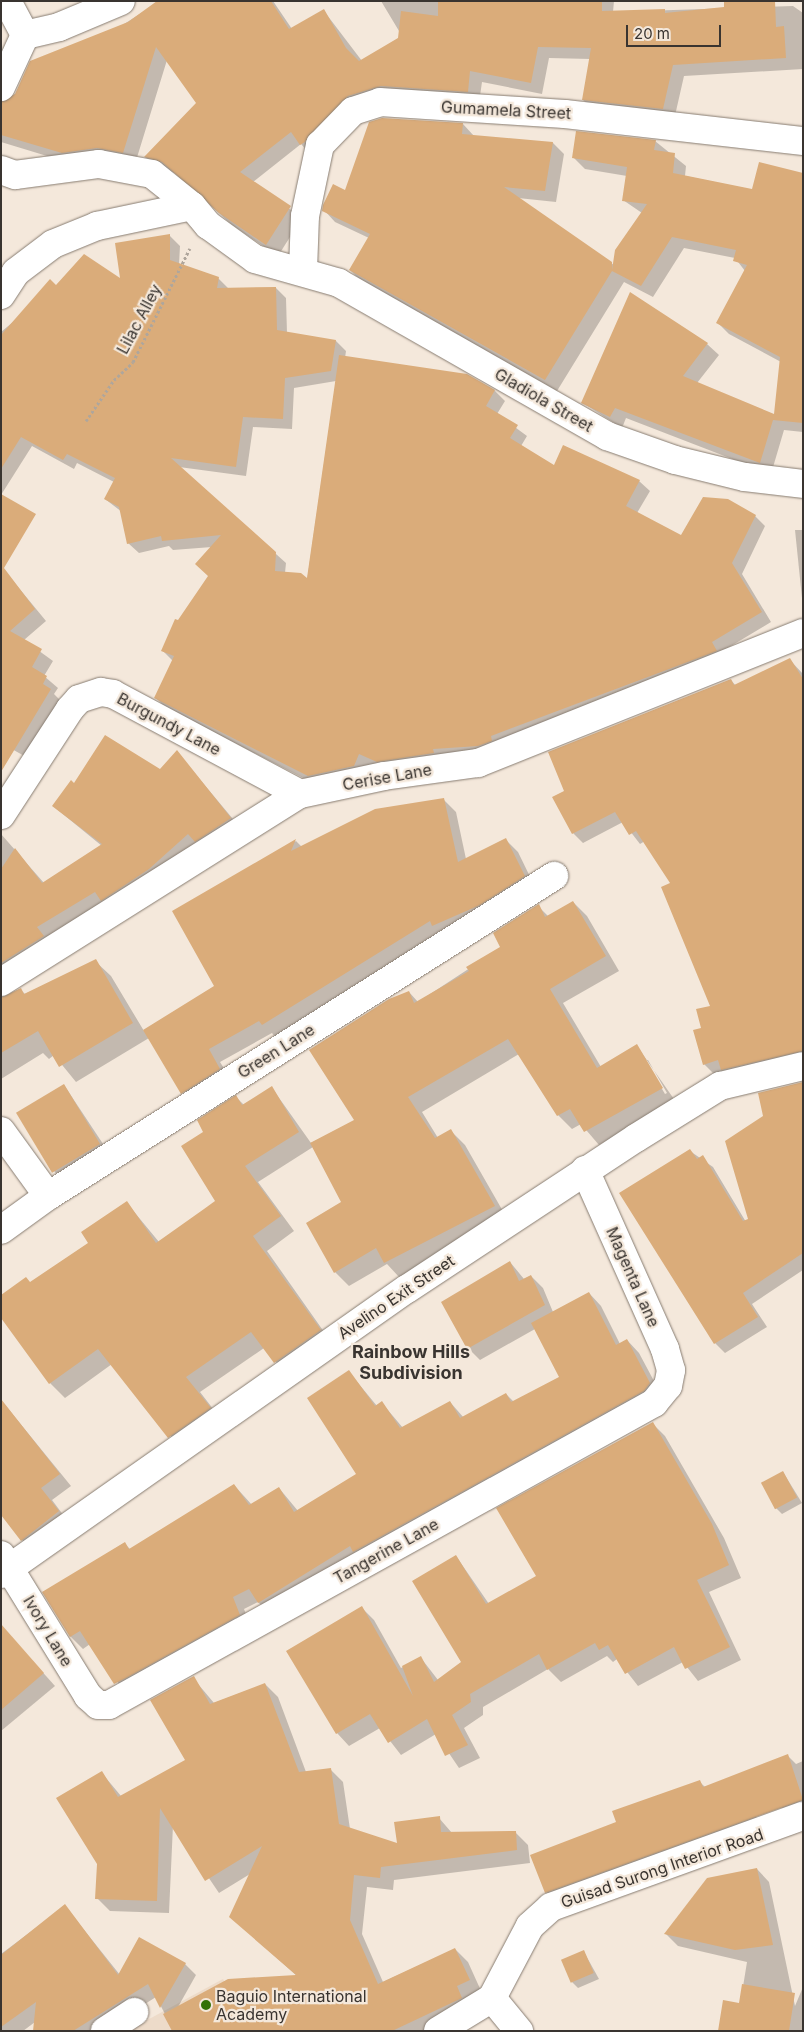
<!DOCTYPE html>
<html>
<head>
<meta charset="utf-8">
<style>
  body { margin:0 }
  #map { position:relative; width:804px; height:2032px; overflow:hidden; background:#f4e8db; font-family:Inter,sans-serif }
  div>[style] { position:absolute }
  .built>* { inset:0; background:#eddbc9 }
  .shadow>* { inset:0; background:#0003 }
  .building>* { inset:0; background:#daac7a; transform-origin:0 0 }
  .path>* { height:3px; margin-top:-1.5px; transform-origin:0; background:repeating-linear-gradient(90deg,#afa69c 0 2.5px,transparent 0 5px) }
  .roads { filter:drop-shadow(0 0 1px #877c71) drop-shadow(0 0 1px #877c71) }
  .minor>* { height:28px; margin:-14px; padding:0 14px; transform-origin:14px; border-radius:14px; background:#fff }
  .dots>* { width:14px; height:14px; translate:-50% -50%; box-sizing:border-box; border:2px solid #f4e8db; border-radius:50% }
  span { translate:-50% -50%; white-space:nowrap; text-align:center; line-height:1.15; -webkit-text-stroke:4.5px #f4e8db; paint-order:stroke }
  .street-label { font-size:16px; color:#393430 }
  .poi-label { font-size:16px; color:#393430 }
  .left { translate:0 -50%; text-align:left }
  .neighbourhood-label { font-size:18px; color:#393430; font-weight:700 }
  .frame { position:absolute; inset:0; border:2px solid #393430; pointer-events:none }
  .scale { position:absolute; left:626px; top:25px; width:95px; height:22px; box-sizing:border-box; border:2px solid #393430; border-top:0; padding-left:6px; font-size:15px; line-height:18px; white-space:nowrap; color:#393430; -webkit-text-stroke:4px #f4e8db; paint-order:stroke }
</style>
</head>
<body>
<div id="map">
  <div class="built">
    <i style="clip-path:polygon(223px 1979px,251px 2031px,127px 2031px)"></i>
  </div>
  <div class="shadow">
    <i style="clip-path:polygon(160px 1px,273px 1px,292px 29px,324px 11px,362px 61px,402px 36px,381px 1px,614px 1px,613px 12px,793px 6px,803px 13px,803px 69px,684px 76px,674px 120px,595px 111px,583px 100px,590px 59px,549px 58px,542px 94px,482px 82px,479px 103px,393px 97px,312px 156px,301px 144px,253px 182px,302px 218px,278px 256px,232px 225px,175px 173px,157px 168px,145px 157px,198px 103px,167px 60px,135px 164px,70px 163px,1px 142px,1px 103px)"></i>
    <i style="clip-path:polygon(463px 124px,474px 136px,553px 143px,564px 154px,556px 202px,518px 198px,614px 265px,642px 213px,623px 200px,627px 176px,585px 169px,573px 157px,655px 141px,686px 166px,685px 176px,753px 190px,803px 174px,803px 432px,784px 430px,771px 474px,626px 418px,622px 428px,583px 403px,707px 344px,719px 355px,697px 383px,775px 415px,781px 362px,729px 334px,718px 323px,745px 271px,735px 258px,684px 248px,653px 297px,624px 282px,557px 391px,362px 282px,350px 270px,369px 238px,335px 222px,324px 210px,346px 192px)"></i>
    <i style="clip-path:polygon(evenodd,170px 236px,180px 246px,179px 265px,218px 278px,229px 289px,276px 288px,286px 298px,287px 333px,336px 341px,346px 351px,345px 358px,466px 375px,495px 391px,505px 401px,497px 414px,527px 436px,521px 446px,554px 467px,564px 446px,639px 481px,650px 491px,637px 513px,681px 536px,755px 516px,765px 526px,742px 574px,771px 622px,721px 652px,501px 746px,388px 771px,370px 764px,364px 776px,319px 786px,166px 708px,156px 698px,173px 661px,163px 651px,210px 576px,212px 547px,173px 550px,169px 546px,139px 553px,128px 543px,122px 512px,105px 499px,114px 482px,77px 463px,74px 469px,32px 446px,1px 495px,1px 332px,56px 286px,122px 281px,116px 244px,170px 236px,336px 381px,307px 581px,285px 573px,286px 563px,179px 467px,246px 476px,253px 427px,292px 429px,294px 388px,336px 381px)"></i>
    <i style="clip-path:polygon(795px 530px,803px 530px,803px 608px)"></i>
    <i style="clip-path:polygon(9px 576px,46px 621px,24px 640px,53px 661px,44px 676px,58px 688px,54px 694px,61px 701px,28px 758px,1px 743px)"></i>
    <i style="clip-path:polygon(790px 660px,803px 674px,803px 1062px,714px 1074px,704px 1064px,711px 1006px,672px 883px,645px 841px,640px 844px,623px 822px,583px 843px,573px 833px,731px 680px,736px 686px)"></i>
    <i style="clip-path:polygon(177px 752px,243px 831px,1px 988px,1px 834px,44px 883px,102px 846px,53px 806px,75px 785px,160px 771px)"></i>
    <i style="clip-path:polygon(443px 799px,456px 812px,466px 859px,505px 839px,518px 852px,536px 889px,275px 1037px,272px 1033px,220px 1062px,232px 1081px,194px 1105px,149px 1038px,76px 1082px,54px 1055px,49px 1059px,43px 1053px,1px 1079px,1px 997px,20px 989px,25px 994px,95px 961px,111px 976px,144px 1031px,216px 987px,174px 912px,296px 841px,302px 847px)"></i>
    <i style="clip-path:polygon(evenodd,573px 902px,587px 916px,619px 971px,563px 1003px,601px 1067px,637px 1046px,676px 1102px,599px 1145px,581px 1124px,572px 1129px,558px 1115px,519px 1054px,422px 1112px,438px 1138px,451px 1131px,465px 1145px,508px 1220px,399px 1277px,387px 1264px,349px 1286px,335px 1272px,343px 1202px,313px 1147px,258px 1182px,294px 1231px,267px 1251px,334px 1346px,289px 1377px,264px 1348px,200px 1392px,224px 1423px,184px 1452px,112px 1364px,65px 1398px,50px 1383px,30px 1283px,89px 1243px,126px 1202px,159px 1242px,217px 1201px,205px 1132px,236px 1097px,244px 1105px,272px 1088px,311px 1143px,356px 1120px,409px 992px,418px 1002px,502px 947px,538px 906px,548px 916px,573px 902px,645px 1060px,648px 1060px,667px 1093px,665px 1094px,645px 1060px)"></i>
    <i style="clip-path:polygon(803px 1083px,803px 1270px,752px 1304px,767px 1327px,725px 1353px,715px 1343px,690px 1151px,713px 1167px,746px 1222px,750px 1220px,765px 1117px)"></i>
    <i style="clip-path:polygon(64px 1085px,111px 1156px,65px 1183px,54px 1171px)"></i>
    <i style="clip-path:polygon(510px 1262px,524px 1279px,531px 1276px,543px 1288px,553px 1312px,589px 1293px,601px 1306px,620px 1344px,627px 1340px,639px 1353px,662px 1396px,271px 1615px,258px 1602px,244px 1609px,251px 1627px,127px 1695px,90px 1644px,83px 1649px,71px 1637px,44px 1593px,124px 1543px,131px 1550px,234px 1485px,252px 1505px,279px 1488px,298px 1511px,358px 1474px,349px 1372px,377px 1406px,382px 1403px,403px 1428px,450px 1402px,464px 1418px,506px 1394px,514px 1402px,560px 1377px,535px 1329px,480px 1360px,468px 1348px)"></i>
    <i style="clip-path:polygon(1px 1400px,71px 1486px,52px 1500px,70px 1524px,34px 1552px,22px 1540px)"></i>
    <i style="clip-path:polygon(652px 1423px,665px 1436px,724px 1538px,741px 1578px,709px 1592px,741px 1660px,698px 1681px,683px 1662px,638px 1686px,617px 1659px,613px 1662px,607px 1656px,561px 1682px,548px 1669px,483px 1707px,483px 1715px,464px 1728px,480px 1758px,459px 1768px,436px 1734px,401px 1755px,380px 1728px,349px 1746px,337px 1733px,361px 1607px,374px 1620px,401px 1668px,421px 1658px,438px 1680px,462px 1663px,456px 1556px,489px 1604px,538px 1576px)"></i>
    <i style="clip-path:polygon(783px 1472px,802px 1503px,782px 1514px,776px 1508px)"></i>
    <i style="clip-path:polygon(12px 1638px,55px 1686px,1px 1731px,1px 1648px)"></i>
    <i style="clip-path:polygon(193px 1678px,214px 1703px,265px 1684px,278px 1697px,306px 1772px,330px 1769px,343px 1782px,350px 1829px,398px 1845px,439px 1818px,452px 1833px,515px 1832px,528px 1845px,530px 1863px,394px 1880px,393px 1890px,367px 1887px,362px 1934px,383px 1982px,455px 1949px,468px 1962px,482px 1993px,432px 2031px,174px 2031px,156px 1997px,102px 2031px,34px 2031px,35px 2022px,23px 2031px,1px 2031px,1px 1954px,65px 1906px,120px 1975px,185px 1964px,196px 1975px,178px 2007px,297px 1976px,231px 1917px,250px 1874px,219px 1893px,173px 1825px,169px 1913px,110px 1911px,97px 1898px,101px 1772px,121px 1796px,187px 1761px)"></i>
    <i style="clip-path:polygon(788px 1756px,796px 1764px,803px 1761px,803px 1815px,793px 1818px,781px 1807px)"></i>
    <i style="clip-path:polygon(700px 1782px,706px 1788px,751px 1790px,760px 1834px,560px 1906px,546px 1892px,618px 1823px)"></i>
    <i style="clip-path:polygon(757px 1869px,769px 1882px,795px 2006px,803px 1987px,803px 2031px,719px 2031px,740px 2005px,747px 1962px,678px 1946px,666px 1934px)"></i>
    <i style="clip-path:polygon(584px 1952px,599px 1979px,578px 1988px,572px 1982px)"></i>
  </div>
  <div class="building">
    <i style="clip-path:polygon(157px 1px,271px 1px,289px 29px,324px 9px,346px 48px,359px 61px,398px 38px,401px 11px,438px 16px,438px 1px,602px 1px,602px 11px,665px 9px,665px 13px,724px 7px,724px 1px,775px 1px,776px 27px,784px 26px,786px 58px,673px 65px,663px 109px,582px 100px,591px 48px,538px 47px,531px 83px,470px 71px,468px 92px,381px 86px,348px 96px,305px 142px,300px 145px,291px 132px,240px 172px,291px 206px,266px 245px,219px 213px,162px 162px,144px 157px,196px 103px,156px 47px,123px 153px,97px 148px,62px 153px,1px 135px,1px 102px,15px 94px,30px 61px,128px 22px)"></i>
    <i style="clip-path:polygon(382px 118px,463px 123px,462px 134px,553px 142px,545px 191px,504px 187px,612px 262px,612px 270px,615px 250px,647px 204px,622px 201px,627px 167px,572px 158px,576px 131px,656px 140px,654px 150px,675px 153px,673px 173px,752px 189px,759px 162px,803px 173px,803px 423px,773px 420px,760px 463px,615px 408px,610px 417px,581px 403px,630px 292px,708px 343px,683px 376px,774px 414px,780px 357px,716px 323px,747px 265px,733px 261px,736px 250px,672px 237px,641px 286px,612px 271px,545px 380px,349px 270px,370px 234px,322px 211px,323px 205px,333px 184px,345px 190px,369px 122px)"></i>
    <i style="clip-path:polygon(170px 234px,170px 260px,219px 277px,217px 288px,276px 287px,277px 330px,336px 340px,331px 371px,285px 378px,283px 419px,243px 417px,236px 467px,171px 458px,276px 552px,275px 571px,301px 573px,307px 578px,339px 355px,467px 374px,495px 390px,486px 406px,518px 425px,510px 438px,554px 465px,563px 445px,640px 480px,626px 506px,681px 535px,703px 497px,728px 499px,756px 515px,732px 563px,762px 612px,712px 642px,717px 651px,491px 736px,492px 741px,478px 746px,433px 749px,434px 753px,377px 762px,359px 754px,354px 766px,308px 776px,154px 698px,174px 656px,161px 651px,175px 619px,178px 620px,208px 576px,195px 564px,221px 535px,162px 541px,161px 536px,127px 544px,119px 507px,104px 499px,115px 478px,67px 454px,63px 460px,21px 437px,1px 469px,1px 335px,50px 279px,56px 285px,84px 254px,120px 278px,115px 243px)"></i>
    <i style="clip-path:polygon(1px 494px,36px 514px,4px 568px,35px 609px,10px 631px,42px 649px,32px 667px,47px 676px,43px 684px,51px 689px,1px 772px)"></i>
    <i style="clip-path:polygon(790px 658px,803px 679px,803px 1051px,721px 1070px,718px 1060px,703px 1065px,693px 1030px,701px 1028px,696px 1009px,710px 1006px,661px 887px,670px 883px,636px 831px,629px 835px,615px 812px,572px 834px,552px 797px,564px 791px,548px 752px,731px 679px,734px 685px)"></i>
    <i style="clip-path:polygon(105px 735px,160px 769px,177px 750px,231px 818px,195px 842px,188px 834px,149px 869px,101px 901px,95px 892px,37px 927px,44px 936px,1px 963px,1px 869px,15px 848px,42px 883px,102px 844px,52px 806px,71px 780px,74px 783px)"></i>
    <i style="clip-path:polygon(444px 798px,458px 862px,506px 838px,525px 876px,480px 905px,432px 926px,430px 921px,262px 1025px,259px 1021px,209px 1049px,220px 1069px,181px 1094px,143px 1030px,214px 986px,172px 911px,296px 839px,291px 851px,375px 809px)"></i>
    <i style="clip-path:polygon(573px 901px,606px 956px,550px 989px,597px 1068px,637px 1044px,663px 1088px,584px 1132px,570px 1109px,557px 1116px,508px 1039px,408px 1097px,435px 1138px,451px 1129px,495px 1206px,384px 1263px,376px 1248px,334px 1273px,306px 1223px,341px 1202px,310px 1143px,354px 1120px,309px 1050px,389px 999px,409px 991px,414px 1003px,469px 971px,466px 967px,500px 947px,493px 933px,539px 904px,545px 917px)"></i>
    <i style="clip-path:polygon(96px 959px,133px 1023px,59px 1067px,38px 1031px,1px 1053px,1px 998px,21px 988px,24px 994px)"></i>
    <i style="clip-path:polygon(803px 1082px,803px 1253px,743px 1293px,758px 1317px,714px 1344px,619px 1193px,690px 1149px,697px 1159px,703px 1155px,743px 1221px,748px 1219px,725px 1141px,763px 1116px,758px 1093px)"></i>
    <i style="left:64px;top:1084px;width:70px;height:56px;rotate:59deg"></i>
    <i style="clip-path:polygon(272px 1086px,299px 1132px,245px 1166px,281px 1216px,253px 1236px,321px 1330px,274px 1363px,251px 1332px,186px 1377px,211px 1408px,168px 1438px,98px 1349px,49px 1384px,1px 1318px,1px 1295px,26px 1277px,30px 1282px,88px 1243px,81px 1232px,127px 1201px,156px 1243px,204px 1209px,215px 1201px,181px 1146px,203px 1132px,197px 1120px,236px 1095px,242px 1105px)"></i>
    <i style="clip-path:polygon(510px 1261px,519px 1281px,531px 1275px,545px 1305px,467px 1349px,441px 1302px)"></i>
    <i style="clip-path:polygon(589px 1292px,616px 1345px,627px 1339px,650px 1383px,644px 1391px,353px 1552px,350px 1546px,258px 1603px,249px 1589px,233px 1597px,240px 1615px,128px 1677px,114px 1684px,80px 1631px,70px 1637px,42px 1592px,125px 1542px,129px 1549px,234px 1484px,249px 1505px,279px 1487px,294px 1512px,356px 1474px,307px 1398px,349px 1370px,375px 1406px,382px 1401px,400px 1428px,450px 1401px,460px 1418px,506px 1393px,511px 1402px,559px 1377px,531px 1323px)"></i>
    <i style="clip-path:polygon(1px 1399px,60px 1474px,41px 1488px,59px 1511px,21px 1541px,1px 1515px)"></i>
    <i style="clip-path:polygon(653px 1422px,712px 1524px,729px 1565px,697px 1580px,730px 1647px,685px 1669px,674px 1647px,625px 1674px,608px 1645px,599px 1650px,595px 1643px,547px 1670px,539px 1654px,470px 1694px,471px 1702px,452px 1715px,468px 1745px,445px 1756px,427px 1719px,388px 1743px,370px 1714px,336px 1734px,286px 1651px,362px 1606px,413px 1696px,402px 1666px,421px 1656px,434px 1682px,461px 1662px,412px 1581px,456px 1555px,486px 1604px,536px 1576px,496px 1508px)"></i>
    <i style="left:783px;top:1471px;width:30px;height:25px;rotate:62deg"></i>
    <i style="clip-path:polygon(1px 1624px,44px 1673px,1px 1710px)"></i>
    <i style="clip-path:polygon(194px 1676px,210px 1704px,265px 1683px,299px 1772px,331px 1768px,339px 1824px,397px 1843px,394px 1822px,440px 1816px,441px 1832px,516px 1831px,517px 1850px,381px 1867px,380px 1878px,354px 1875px,350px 1920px,378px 1984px,455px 1948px,470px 1980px,457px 1986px,462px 1998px,392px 2031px,172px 2031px,163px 2014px,228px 1979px,296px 1975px,229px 1917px,262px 1846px,205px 1881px,160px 1808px,157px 1901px,95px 1899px,97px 1864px,56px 1798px,102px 1771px,118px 1797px,185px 1760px,150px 1700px)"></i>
    <i style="clip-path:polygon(788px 1754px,803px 1800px,545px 1893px,530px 1855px,616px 1822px,612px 1811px,700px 1780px,703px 1787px)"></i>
    <i style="clip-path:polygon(757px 1868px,773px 1945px,735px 1950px,664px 1934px,707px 1878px)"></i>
    <i style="clip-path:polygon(65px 1904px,118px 1975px,139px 1937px,186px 1963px,160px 2008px,148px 1984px,73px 2031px,33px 2031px,36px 2002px,1px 2027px,1px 1955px)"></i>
    <i style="left:584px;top:1950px;width:25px;height:25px;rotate:67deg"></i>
    <i style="clip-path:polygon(742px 1984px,795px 1993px,789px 2031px,718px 2031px,723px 2000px,739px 2003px)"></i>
  </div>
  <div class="path">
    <i style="left:86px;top:421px;width:50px;rotate:-55.7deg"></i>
    <i style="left:114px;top:380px;width:26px;rotate:-43deg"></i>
    <i style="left:133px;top:362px;width:127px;rotate:-63.4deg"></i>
  </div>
  <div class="roads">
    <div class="minor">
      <i style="left:7px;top:1px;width:38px;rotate:62deg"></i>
      <i style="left:25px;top:35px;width:35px;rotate:-13deg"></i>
      <i style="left:59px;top:27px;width:67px;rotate:-22.8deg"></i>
      <i style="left:1px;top:87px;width:57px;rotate:-65.2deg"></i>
      <i style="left:1px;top:170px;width:15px;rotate:20deg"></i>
      <i style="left:15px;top:175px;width:85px;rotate:-7.5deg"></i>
      <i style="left:99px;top:164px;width:54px;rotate:10.7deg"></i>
      <i style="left:152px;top:174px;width:51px;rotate:38.7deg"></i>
      <i style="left:192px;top:206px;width:25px;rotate:50deg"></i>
      <i style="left:208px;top:225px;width:58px;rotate:35.9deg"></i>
      <i style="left:255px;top:259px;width:87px;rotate:15.9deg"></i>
      <i style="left:339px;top:283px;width:309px;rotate:29.7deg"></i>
      <i style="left:607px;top:436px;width:72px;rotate:19.4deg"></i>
      <i style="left:675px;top:460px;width:72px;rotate:13.7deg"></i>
      <i style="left:745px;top:477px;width:58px;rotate:6.9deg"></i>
      <i style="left:303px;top:270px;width:54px;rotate:-87.9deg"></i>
      <i style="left:305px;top:216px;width:73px;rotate:-78.1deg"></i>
      <i style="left:320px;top:145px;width:47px;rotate:-45.9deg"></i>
      <i style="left:353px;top:111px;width:28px;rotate:-18deg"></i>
      <i style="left:380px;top:102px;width:185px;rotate:3.7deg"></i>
      <i style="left:565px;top:114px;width:240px;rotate:6.5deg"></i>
      <i style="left:1px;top:295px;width:27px;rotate:-57deg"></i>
      <i style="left:16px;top:272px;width:46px;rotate:-37.1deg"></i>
      <i style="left:53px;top:244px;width:48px;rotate:-22.2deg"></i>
      <i style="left:97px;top:226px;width:97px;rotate:-11.9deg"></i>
      <i style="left:1px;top:815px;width:126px;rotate:-56.9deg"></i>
      <i style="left:70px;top:709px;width:13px;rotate:-48deg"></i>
      <i style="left:79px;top:699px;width:23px;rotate:-18deg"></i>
      <i style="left:101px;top:692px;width:12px;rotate:9deg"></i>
      <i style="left:113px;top:694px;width:212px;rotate:28.1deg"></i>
      <i style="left:1px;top:982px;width:353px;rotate:-32.2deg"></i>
      <i style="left:300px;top:794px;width:86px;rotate:-12.1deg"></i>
      <i style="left:384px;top:776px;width:95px;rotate:-7.9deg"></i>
      <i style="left:478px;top:763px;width:350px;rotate:-21.8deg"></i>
      <i style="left:1px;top:1131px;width:80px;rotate:54.1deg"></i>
      <i style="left:1px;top:1230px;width:58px;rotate:-35.9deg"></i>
      <i style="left:48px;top:1196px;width:599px;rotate:-32.31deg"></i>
      <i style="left:1px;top:1555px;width:166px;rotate:58.3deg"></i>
      <i style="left:88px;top:1696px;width:13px;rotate:42deg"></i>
      <i style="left:98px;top:1705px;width:11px"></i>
      <i style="left:109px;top:1705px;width:623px;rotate:-28.99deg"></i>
      <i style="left:654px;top:1403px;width:22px;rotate:-51deg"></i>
      <i style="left:668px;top:1386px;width:16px;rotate:-79deg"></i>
      <i style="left:671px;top:1370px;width:22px;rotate:-106deg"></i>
      <i style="left:665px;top:1349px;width:196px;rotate:-114.1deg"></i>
      <i style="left:1px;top:1574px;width:496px;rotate:-35.1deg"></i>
      <i style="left:407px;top:1289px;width:274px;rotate:-33.4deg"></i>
      <i style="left:636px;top:1138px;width:99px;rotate:-31.8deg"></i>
      <i style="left:720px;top:1086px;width:85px;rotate:-13.5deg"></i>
      <i style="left:492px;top:1998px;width:81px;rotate:-62.2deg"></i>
      <i style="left:530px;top:1926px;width:28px;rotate:-42deg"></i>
      <i style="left:551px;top:1907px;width:268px;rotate:-19.9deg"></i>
      <i style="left:492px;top:1998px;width:43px;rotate:50.7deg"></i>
      <i style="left:105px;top:2031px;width:35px;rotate:-33deg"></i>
      <i style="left:438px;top:2031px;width:63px;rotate:-31.4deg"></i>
    </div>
  </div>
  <div class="dots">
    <i style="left:206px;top:2005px;background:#347105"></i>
  </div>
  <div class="street-label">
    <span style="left:506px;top:110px;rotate:3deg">Gumamela Street</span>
    <span style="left:139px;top:319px;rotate:-62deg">Lilac Alley</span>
    <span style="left:544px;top:400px;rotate:30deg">Gladiola Street</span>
    <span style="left:169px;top:724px;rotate:28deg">Burgundy Lane</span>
    <span style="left:387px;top:777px;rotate:-10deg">Cerise Lane</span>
    <span style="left:276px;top:1051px;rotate:-32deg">Green Lane</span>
    <span style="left:633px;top:1277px;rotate:66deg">Magenta Lane</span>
    <span style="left:396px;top:1297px;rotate:-34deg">Avelino Exit Street</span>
    <span style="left:386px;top:1551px;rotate:-29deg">Tangerine Lane</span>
    <span style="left:48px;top:1631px;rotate:59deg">Ivory Lane</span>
    <span style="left:662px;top:1868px;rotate:-19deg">Guisad Surong Interior Road</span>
  </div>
  <div class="poi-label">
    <span class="left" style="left:216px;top:2005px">Baguio International<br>Academy</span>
  </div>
  <div class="neighbourhood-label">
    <span style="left:411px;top:1363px">Rainbow Hills<br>Subdivision</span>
  </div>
  <div class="frame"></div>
  <div class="scale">20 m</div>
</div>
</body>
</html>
